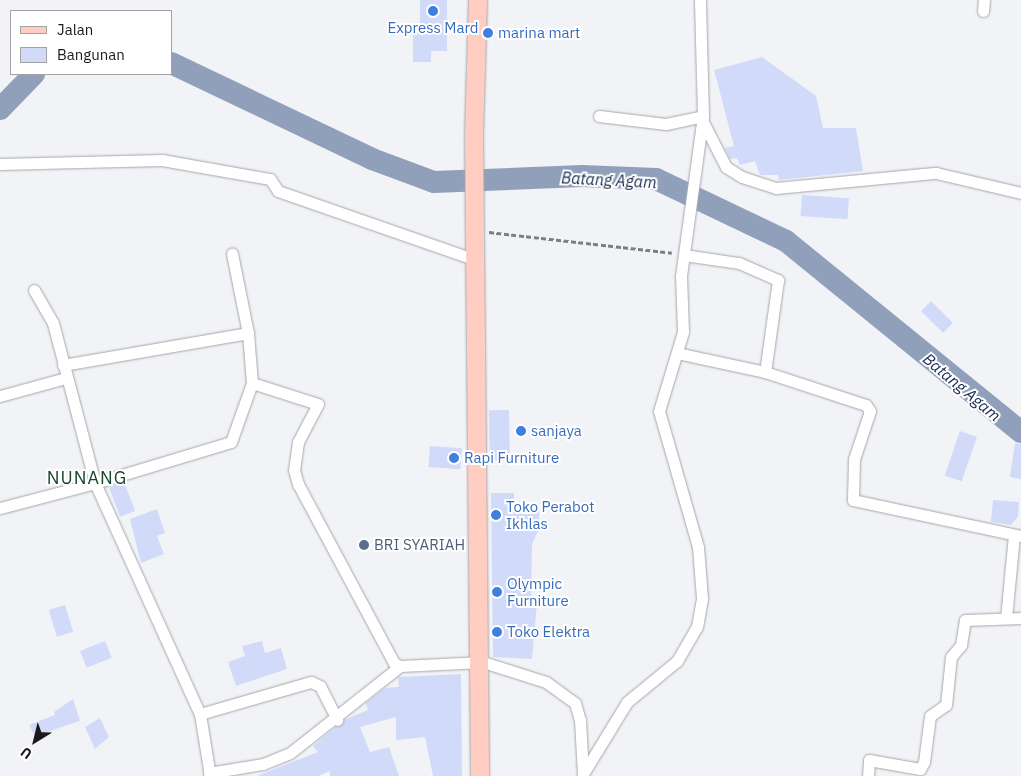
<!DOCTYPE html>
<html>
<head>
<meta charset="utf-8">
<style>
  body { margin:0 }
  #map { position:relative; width:1021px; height:776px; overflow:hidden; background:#f2f3f7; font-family:"IBM Plex Sans",sans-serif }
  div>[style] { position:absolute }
  .river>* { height:22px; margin:-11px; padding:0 11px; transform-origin:11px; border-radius:11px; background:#90a0bb }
  .building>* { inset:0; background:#d1daf9; transform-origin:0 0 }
  .path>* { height:2.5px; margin-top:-1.25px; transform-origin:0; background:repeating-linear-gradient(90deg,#7d7e80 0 5px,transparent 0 7.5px) }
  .roads { filter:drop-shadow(0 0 1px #a5a6aa) drop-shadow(0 0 1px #a5a6aa) }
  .street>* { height:11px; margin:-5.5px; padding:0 5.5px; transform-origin:5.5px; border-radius:5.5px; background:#fff }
  .primary>* { height:18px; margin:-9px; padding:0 9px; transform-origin:9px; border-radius:9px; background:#ffcdc2 }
  .dots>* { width:14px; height:14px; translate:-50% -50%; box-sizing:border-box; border:2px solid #fff; border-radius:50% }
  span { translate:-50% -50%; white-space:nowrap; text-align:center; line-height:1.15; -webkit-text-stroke:4px #fff; paint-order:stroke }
  .shop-label { font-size:15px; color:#366cbe }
  .left { translate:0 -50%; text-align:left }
  .service-label { font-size:15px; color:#4e5e75 }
  .water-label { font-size:16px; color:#172a50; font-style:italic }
  .quarter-label { font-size:18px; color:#184532; letter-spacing:1px }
  .legend { position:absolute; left:10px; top:10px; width:162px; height:65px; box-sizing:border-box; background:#fff; border:1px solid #a3a3a3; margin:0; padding:6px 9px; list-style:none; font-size:15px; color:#19191a }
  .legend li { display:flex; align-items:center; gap:10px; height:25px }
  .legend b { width:25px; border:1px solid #a3a3a3 }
  .north { position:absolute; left:10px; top:716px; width:50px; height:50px; -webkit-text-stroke:4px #fff; paint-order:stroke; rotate:216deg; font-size:14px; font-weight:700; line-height:20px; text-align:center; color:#19191a }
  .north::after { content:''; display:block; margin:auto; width:18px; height:22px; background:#19191a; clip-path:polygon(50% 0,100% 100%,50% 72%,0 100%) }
</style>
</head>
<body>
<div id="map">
  <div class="river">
    <i style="left:171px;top:63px;width:223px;rotate:25.5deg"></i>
    <i style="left:372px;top:159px;width:66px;rotate:20.4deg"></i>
    <i style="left:434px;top:182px;width:148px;rotate:-2.3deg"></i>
    <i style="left:582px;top:176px;width:74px;rotate:2.3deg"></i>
    <i style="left:656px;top:179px;width:144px;rotate:25.5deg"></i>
    <i style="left:786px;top:241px;width:303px;rotate:39.1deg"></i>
    <i style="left:0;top:109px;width:49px;rotate:-45.8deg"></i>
  </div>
  <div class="building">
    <i style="clip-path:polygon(420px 0,447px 0,447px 51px,431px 51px,431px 62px,413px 62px,413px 31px,420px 31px)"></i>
    <i style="clip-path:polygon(762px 57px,816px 96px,823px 128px,856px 128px,863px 171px,779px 180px,778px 175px,760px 175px,755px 161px,740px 165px,737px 158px,730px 159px,725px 148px,734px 146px,714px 70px)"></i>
    <i style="left:802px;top:195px;width:47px;height:21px;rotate:4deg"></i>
    <i style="left:931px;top:301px;width:31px;height:14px;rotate:45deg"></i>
    <i style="left:509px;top:410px;width:50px;height:20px;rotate:89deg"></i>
    <i style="left:960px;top:431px;width:18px;height:47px;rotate:19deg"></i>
    <i style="clip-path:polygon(1015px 443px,1021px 444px,1021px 479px,1010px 477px)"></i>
    <i style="left:430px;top:446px;width:32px;height:21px;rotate:4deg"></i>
    <i style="left:124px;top:482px;width:31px;height:16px;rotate:69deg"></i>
    <i style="clip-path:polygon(491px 493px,514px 493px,514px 505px,539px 505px,539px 529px,532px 544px,531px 603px,537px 603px,532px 659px,493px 657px)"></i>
    <i style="clip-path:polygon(993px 500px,1019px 502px,1018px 517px,1011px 525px,991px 522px)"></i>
    <i style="clip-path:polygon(157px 509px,165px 533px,157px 536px,164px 554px,141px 563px,130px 519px)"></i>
    <i style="left:65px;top:605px;width:28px;height:17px;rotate:73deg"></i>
    <i style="left:105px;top:641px;width:18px;height:27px;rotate:68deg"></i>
    <i style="clip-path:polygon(262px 641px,265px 653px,281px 648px,287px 669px,236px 686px,228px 662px,245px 656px,242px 646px)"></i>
    <i style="clip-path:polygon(461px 674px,462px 776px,433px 776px,425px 737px,396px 740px,396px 717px,360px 727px,370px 752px,389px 747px,399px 776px,330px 776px,330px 771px,318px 776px,257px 776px,318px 752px,313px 746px,344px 720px,368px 710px,366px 703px,385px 688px,399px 687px,398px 677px)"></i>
    <i style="clip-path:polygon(73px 699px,80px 721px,35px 736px,29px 725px,55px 715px,54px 712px)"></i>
    <i style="clip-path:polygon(100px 718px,109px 737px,95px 749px,85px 727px)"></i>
  </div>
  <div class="path">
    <i style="left:489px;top:232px;width:184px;rotate:6.5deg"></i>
  </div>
  <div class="roads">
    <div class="street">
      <i style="left:983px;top:11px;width:11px;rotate:-85deg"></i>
      <i style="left:599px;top:116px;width:67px;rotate:6.8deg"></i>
      <i style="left:666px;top:124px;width:38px;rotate:-12deg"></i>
      <i style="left:702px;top:120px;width:53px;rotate:62.9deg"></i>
      <i style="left:726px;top:167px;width:19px;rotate:32deg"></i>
      <i style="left:742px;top:177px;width:36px;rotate:18deg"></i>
      <i style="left:776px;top:188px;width:161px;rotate:-5.4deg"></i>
      <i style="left:936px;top:173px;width:87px;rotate:13.2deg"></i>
      <i style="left:0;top:164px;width:162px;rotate:-1.4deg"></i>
      <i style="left:162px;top:160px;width:110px;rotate:10deg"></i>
      <i style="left:270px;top:179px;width:14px;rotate:56deg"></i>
      <i style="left:278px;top:191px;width:210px;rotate:19.2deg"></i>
      <i style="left:684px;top:255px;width:56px;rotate:8.3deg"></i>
      <i style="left:739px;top:263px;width:43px;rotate:23.6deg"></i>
      <i style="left:778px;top:280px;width:93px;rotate:98deg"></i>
      <i style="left:765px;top:372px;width:106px;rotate:18.1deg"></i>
      <i style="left:866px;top:405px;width:7px;rotate:56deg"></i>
      <i style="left:870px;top:411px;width:51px;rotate:108.4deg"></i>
      <i style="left:854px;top:459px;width:41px;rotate:91.4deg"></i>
      <i style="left:853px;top:500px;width:172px;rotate:12.1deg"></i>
      <i style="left:34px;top:290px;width:38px;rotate:60deg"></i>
      <i style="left:53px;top:323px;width:165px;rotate:75.3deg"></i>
      <i style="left:95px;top:483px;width:142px;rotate:-16.8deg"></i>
      <i style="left:231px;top:442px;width:63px;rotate:-70.4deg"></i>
      <i style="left:252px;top:383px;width:50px;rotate:-94.6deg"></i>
      <i style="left:248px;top:333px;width:81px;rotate:-101.4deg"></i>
      <i style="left:677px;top:353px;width:90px;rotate:12.2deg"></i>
      <i style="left:63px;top:365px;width:188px;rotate:-9.8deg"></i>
      <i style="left:252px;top:383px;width:69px;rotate:17.7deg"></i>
      <i style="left:318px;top:404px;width:43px;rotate:117.8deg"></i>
      <i style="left:298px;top:442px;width:28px;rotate:98deg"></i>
      <i style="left:294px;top:470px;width:15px;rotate:74deg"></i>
      <i style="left:298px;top:484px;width:203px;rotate:61.8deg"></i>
      <i style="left:394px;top:663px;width:7px;rotate:27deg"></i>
      <i style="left:0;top:396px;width:68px;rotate:-15.3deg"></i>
      <i style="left:0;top:508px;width:98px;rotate:-14.7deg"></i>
      <i style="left:95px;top:483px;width:254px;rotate:65.6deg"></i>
      <i style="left:200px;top:714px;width:63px;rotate:80.8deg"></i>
      <i style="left:1006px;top:618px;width:83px;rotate:-84.5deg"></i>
      <i style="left:200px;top:714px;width:116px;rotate:-16.1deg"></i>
      <i style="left:311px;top:682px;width:10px;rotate:24deg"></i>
      <i style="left:320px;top:686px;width:38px;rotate:63deg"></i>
      <i style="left:209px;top:773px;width:55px;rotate:-9.5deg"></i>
      <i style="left:263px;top:764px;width:29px;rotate:-22deg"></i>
      <i style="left:290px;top:753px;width:140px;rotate:-38.3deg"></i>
      <i style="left:400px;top:666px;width:83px;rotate:-2.8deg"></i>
      <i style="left:483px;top:662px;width:66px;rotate:17.6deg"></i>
      <i style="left:546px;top:682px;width:36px;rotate:36deg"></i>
      <i style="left:575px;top:703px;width:18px;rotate:74deg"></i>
      <i style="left:580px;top:720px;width:54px;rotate:86.8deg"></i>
      <i style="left:583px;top:774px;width:84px;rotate:-58.6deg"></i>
      <i style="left:627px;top:702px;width:65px;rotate:-39.4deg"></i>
      <i style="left:677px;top:661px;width:39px;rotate:-60deg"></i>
      <i style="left:697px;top:627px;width:29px;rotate:-80deg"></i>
      <i style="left:702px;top:598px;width:51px;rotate:-94.5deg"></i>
      <i style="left:698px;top:547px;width:141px;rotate:-106deg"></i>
      <i style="left:659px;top:411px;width:83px;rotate:-73.1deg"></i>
      <i style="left:683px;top:332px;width:56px;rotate:-92deg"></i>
      <i style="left:681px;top:276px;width:162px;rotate:-82.2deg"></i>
      <i style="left:703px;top:116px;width:116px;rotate:-91.5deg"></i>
      <i style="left:868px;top:776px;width:16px;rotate:-86deg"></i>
      <i style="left:869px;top:760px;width:52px;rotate:10deg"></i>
      <i style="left:920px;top:769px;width:8px;rotate:-60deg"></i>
      <i style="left:924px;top:762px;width:46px;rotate:-82.6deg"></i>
      <i style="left:930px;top:716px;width:19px;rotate:-35deg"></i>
      <i style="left:946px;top:705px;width:48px;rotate:-84.1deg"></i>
      <i style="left:951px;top:657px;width:16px;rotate:-50deg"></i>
      <i style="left:961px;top:645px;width:25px;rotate:-81deg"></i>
      <i style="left:965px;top:620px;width:56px;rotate:-2deg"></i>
    </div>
    <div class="primary">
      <i style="left:478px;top:0;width:134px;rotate:91.7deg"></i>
      <i style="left:474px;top:134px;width:642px;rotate:89.46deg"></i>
    </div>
  </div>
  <div class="dots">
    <i style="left:433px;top:11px;background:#3f7fe0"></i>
    <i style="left:488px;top:33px;background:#3f7fe0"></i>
    <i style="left:521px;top:431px;background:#3f7fe0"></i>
    <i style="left:454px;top:458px;background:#3f7fe0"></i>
    <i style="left:496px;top:515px;background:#3f7fe0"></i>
    <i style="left:364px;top:545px;background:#5c6f8a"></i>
    <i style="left:497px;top:592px;background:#3f7fe0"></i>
    <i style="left:497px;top:632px;background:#3f7fe0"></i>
  </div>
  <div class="shop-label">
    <span style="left:433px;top:28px">Express Mard</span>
    <span class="left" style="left:498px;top:33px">marina mart</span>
    <span class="left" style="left:531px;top:431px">sanjaya</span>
    <span class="left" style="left:464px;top:458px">Rapi Furniture</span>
    <span class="left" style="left:506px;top:515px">Toko Perabot<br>Ikhlas</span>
    <span class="left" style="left:507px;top:592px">Olympic<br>Furniture</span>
    <span class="left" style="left:507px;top:632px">Toko Elektra</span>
  </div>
  <div class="service-label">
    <span class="left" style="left:374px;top:545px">BRI SYARIAH</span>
  </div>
  <div class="water-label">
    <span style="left:609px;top:180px;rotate:3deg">Batang Agam</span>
    <span style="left:962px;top:387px;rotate:40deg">Batang Agam</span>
  </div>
  <div class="quarter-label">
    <span style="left:87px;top:478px">NUNANG</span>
  </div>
  <ul class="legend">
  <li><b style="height:6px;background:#ffcdc2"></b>Jalan</li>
  <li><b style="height:14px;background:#d1daf9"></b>Bangunan</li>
  </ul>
  <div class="north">U</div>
</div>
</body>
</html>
